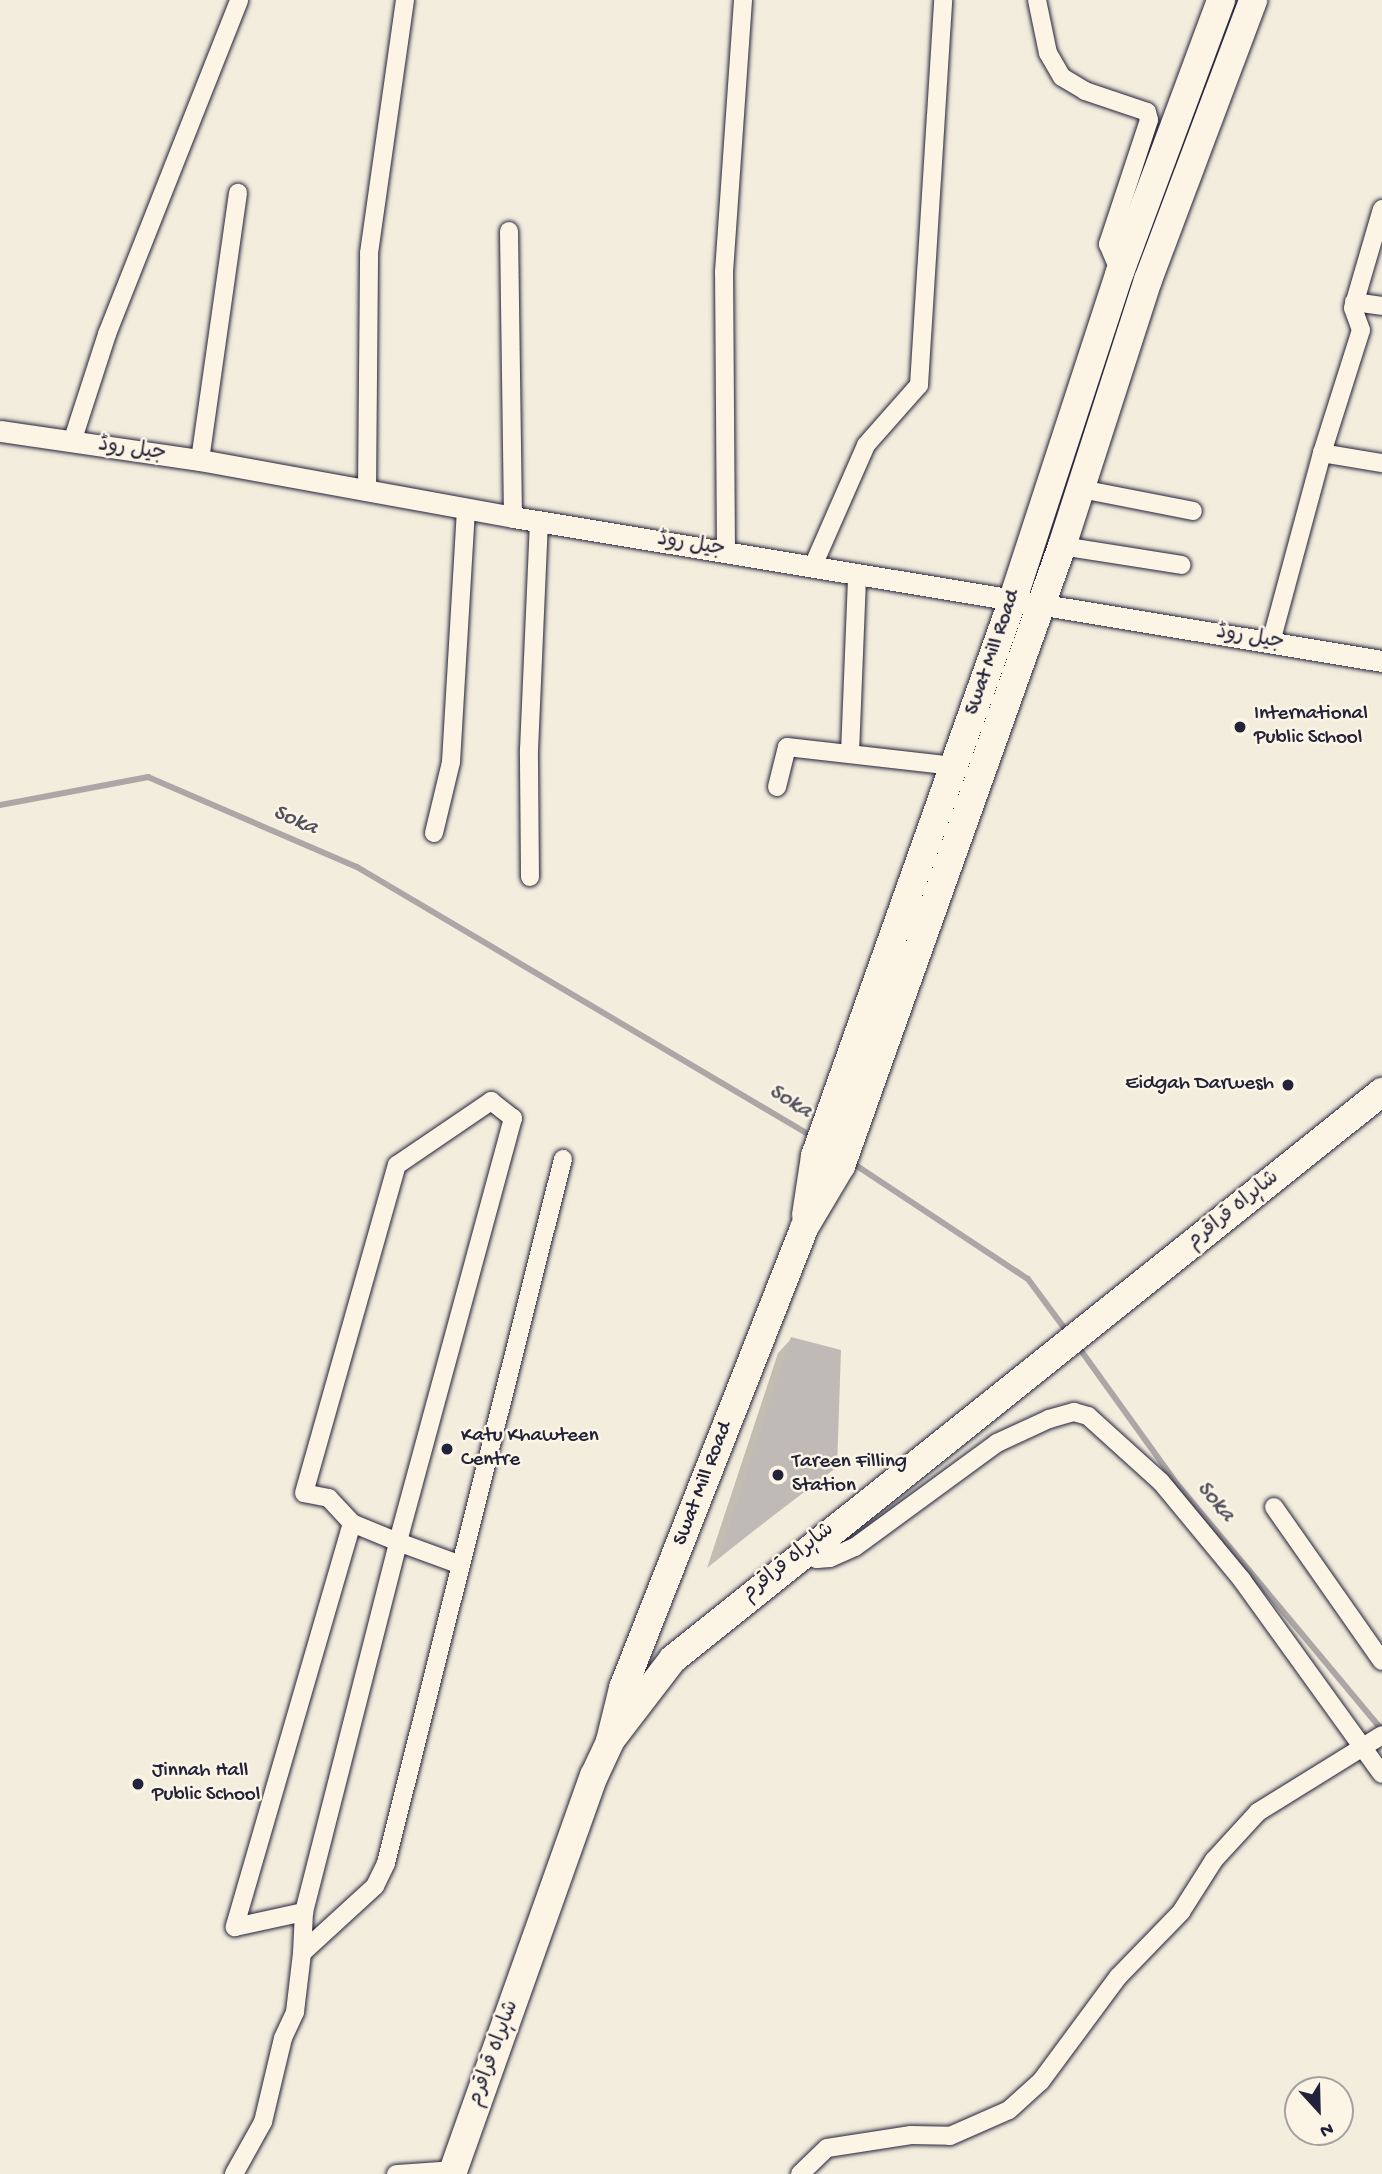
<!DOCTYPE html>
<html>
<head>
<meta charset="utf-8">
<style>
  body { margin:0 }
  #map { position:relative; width:1382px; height:2174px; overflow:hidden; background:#f3edde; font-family:"Gochi Hand","Playpen Sans Arabic",sans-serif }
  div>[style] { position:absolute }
  .shadow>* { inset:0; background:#0003 }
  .stream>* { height:6px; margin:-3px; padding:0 3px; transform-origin:3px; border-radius:3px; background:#aca7a6 }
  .building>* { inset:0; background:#bfbab6 }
  .roads { filter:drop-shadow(0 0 2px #22223b) drop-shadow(0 0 2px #22223b) }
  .minor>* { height:18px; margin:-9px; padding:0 9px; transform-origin:9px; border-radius:9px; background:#fcf5e5 }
  .tertiary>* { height:21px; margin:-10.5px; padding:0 10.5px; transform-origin:10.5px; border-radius:10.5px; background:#fcf5e5 }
  .primary>* { height:28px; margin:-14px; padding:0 14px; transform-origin:14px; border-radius:14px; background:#fcf5e5 }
  .trunk>* { height:28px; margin:-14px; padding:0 14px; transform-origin:14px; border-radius:14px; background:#fcf5e5 }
  .dots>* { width:19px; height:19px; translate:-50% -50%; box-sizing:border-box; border:4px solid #fcf5e5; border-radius:50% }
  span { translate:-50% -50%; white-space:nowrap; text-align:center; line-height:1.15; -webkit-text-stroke:5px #fcf5e5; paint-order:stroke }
  .street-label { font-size:21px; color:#22223b }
  .poi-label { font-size:21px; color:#22223b }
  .left { translate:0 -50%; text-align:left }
  .right { translate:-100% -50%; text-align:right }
  .water-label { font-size:23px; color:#525160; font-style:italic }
  .north { position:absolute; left:1284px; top:2076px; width:70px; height:70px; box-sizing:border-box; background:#fcf5e5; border:2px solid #a5a1a1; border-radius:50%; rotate:158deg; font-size:19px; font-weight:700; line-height:28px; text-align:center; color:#22223b }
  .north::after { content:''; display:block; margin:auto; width:24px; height:32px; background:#22223b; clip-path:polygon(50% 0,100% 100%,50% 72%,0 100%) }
</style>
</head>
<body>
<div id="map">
  <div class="shadow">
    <i style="clip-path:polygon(791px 1339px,835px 1466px,707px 1568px,778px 1353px)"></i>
  </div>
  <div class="stream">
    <i style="left:0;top:805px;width:151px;rotate:-10.7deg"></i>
    <i style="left:148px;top:777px;width:228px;rotate:23.3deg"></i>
    <i style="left:357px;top:867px;width:530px;rotate:30.63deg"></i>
    <i style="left:851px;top:1162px;width:212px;rotate:33.5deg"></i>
    <i style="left:1028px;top:1279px;width:67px;rotate:53.5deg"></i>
    <i style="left:1077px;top:1345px;width:171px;rotate:54.3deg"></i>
    <i style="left:1177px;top:1484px;width:320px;rotate:50.2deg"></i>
  </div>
  <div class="building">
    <i style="clip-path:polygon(791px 1337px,841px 1350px,837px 1467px,718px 1558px)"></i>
  </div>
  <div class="roads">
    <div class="minor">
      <i style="left:1037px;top:0;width:54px;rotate:78.3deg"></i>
      <i style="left:1048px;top:53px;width:28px;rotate:60deg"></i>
      <i style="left:1062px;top:77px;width:27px;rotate:31deg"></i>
      <i style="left:1085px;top:91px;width:65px;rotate:18.7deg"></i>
      <i style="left:1147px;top:112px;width:8px;rotate:76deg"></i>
      <i style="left:1149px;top:120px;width:131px;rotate:108.3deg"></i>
      <i style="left:1108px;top:244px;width:30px;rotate:67deg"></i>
      <i style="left:509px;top:231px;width:286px;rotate:89.2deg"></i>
      <i style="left:1354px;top:302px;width:28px;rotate:8deg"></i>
      <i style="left:72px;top:442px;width:114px;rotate:-72deg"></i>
      <i style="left:107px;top:334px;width:359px;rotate:-68.4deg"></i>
      <i style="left:1322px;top:453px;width:61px;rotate:9.5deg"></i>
      <i style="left:200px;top:460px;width:270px;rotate:-81.9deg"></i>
      <i style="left:1081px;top:489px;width:114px;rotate:11.1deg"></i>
      <i style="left:367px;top:491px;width:238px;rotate:-89.5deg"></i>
      <i style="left:369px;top:253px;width:256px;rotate:-81.9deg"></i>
      <i style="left:1062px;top:546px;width:121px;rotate:9deg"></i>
      <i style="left:726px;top:552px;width:280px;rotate:-90.4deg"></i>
      <i style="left:724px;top:272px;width:273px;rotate:-86deg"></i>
      <i style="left:813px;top:566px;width:132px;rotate:-66.3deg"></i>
      <i style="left:866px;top:445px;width:80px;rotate:-48.5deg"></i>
      <i style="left:919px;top:385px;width:386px;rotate:-86.4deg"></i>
      <i style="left:1271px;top:642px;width:196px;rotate:-74.9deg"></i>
      <i style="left:1322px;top:453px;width:129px;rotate:-72.4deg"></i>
      <i style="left:1361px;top:330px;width:23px;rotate:-110deg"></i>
      <i style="left:1353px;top:308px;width:103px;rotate:-73.7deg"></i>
      <i style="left:850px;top:753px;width:178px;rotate:-87.7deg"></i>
      <i style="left:777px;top:787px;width:41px;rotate:-76deg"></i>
      <i style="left:787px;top:747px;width:168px;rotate:6.5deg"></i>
      <i style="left:434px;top:833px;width:73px;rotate:-76.5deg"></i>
      <i style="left:451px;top:762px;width:253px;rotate:-86.6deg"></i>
      <i style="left:530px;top:877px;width:127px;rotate:-90.5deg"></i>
      <i style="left:529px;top:750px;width:229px;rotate:-87.5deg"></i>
      <i style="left:1274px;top:1507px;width:188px;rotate:55deg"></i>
      <i style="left:352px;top:1523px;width:421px;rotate:106.2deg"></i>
      <i style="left:235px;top:1927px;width:71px;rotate:-12.3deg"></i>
      <i style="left:304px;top:1912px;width:382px;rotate:-75.7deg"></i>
      <i style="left:398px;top:1542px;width:50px;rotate:-157.6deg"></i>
      <i style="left:352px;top:1523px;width:34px;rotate:-133deg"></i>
      <i style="left:329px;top:1498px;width:25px;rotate:-169deg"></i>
      <i style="left:304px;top:1493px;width:341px;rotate:-74.2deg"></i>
      <i style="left:397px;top:1165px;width:114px;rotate:-34.2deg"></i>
      <i style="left:491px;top:1101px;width:28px;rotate:38deg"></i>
      <i style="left:513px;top:1118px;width:439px;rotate:105.2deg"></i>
      <i style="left:398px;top:1542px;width:67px;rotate:20.1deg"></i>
      <i style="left:801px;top:1552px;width:17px;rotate:24deg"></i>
      <i style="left:817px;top:1559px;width:13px;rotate:-4deg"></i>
      <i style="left:830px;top:1558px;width:27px;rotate:-24deg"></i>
      <i style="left:855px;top:1547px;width:176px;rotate:-36.2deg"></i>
      <i style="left:997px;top:1443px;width:57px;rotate:-24.8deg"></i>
      <i style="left:1049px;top:1419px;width:26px;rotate:-16deg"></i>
      <i style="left:1074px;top:1412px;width:15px;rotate:16deg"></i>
      <i style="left:1088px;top:1416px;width:98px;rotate:42.1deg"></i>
      <i style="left:1161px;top:1482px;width:127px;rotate:50.4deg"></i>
      <i style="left:1242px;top:1580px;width:239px;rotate:54.2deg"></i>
      <i style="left:302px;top:1953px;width:41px;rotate:-87.2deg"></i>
      <i style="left:234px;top:2174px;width:60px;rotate:-60.9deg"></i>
      <i style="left:263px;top:2122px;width:86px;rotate:-76.6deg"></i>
      <i style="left:283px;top:2038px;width:29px;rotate:-65deg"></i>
      <i style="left:295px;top:2012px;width:59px;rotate:-83.2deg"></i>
      <i style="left:302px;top:1953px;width:99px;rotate:-42.5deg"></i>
      <i style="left:375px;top:1886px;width:25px;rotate:-64deg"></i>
      <i style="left:386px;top:1863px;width:726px;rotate:-75.89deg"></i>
      <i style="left:396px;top:2174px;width:57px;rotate:-4deg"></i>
      <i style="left:800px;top:2174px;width:37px;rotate:-44deg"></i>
      <i style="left:827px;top:2148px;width:85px;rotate:-8.8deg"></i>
      <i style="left:911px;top:2135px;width:39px;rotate:1deg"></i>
      <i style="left:950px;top:2136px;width:64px;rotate:-23.8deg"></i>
      <i style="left:1009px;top:2110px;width:43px;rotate:-42.2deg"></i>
      <i style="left:1041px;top:2081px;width:129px;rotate:-53.5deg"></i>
      <i style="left:1118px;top:1977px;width:91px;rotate:-45.9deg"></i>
      <i style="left:1181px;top:1912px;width:62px;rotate:-57.6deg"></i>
      <i style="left:1214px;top:1860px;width:65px;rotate:-47.5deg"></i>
      <i style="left:1258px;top:1812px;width:146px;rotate:-31.8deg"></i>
    </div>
    <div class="tertiary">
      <i style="left:0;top:431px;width:202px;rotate:8.3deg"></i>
      <i style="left:200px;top:460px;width:318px;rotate:10.3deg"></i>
      <i style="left:513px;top:517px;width:881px;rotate:9.41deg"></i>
    </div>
    <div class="primary">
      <i style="left:806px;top:1215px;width:60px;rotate:-81.3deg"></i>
      <i style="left:815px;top:1156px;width:588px;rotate:-70.42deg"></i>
      <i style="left:1012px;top:602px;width:347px;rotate:-71.9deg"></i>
      <i style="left:1120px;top:272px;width:290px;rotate:-69.6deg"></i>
      <i style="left:610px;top:1741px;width:55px;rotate:-76.2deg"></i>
      <i style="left:623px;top:1688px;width:494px;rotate:-68.5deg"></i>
      <i style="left:804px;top:1228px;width:72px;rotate:-59.2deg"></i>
      <i style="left:841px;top:1166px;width:658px;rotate:-70.38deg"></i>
      <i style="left:1062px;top:546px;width:280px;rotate:-72.1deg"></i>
      <i style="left:1148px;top:280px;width:299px;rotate:-69.4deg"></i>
    </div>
    <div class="trunk">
      <i style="left:452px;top:2174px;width:423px;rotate:-70.4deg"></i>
      <i style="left:594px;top:1776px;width:38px;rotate:-65deg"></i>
      <i style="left:610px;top:1741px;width:103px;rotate:-52.5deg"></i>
      <i style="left:673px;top:1659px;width:908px;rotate:-38.65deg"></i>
    </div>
  </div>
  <div class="dots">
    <i style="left:1240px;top:727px;background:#22223b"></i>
    <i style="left:1288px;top:1085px;background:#22223b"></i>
    <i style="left:447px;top:1449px;background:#22223b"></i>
    <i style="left:778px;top:1475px;background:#22223b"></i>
    <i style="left:138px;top:1784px;background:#22223b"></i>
  </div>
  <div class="street-label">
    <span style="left:132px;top:451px;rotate:8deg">جیل روڈ</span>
    <span style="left:691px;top:546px;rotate:9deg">جیل روڈ</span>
    <span style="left:1250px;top:639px;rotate:9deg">جیل روڈ</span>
    <span style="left:994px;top:653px;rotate:-71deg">Swat Mill Road</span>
    <span style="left:1234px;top:1211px;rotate:-39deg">شاہراہ قراقرم</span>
    <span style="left:704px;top:1484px;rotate:-69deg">Swat Mill Road</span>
    <span style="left:789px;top:1563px;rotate:-39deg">شاہراہ قراقرم</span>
    <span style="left:495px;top:2054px;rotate:-70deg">شاہراہ قراقرم</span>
  </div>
  <div class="poi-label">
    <span class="left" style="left:1254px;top:727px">International<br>Public School</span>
    <span class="right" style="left:1274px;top:1085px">Eidgah Darwesh</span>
    <span class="left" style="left:461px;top:1449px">Katu Khawteen<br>Centre</span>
    <span class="left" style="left:792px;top:1475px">Tareen Filling<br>Station</span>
    <span class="left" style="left:152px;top:1784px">Jinnah Hall<br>Public School</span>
  </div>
  <div class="water-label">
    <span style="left:295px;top:821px;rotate:23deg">Soka</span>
    <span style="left:790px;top:1102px;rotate:32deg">Soka</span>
    <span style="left:1215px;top:1502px;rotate:50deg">Soka</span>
  </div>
  <div class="north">N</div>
</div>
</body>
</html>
